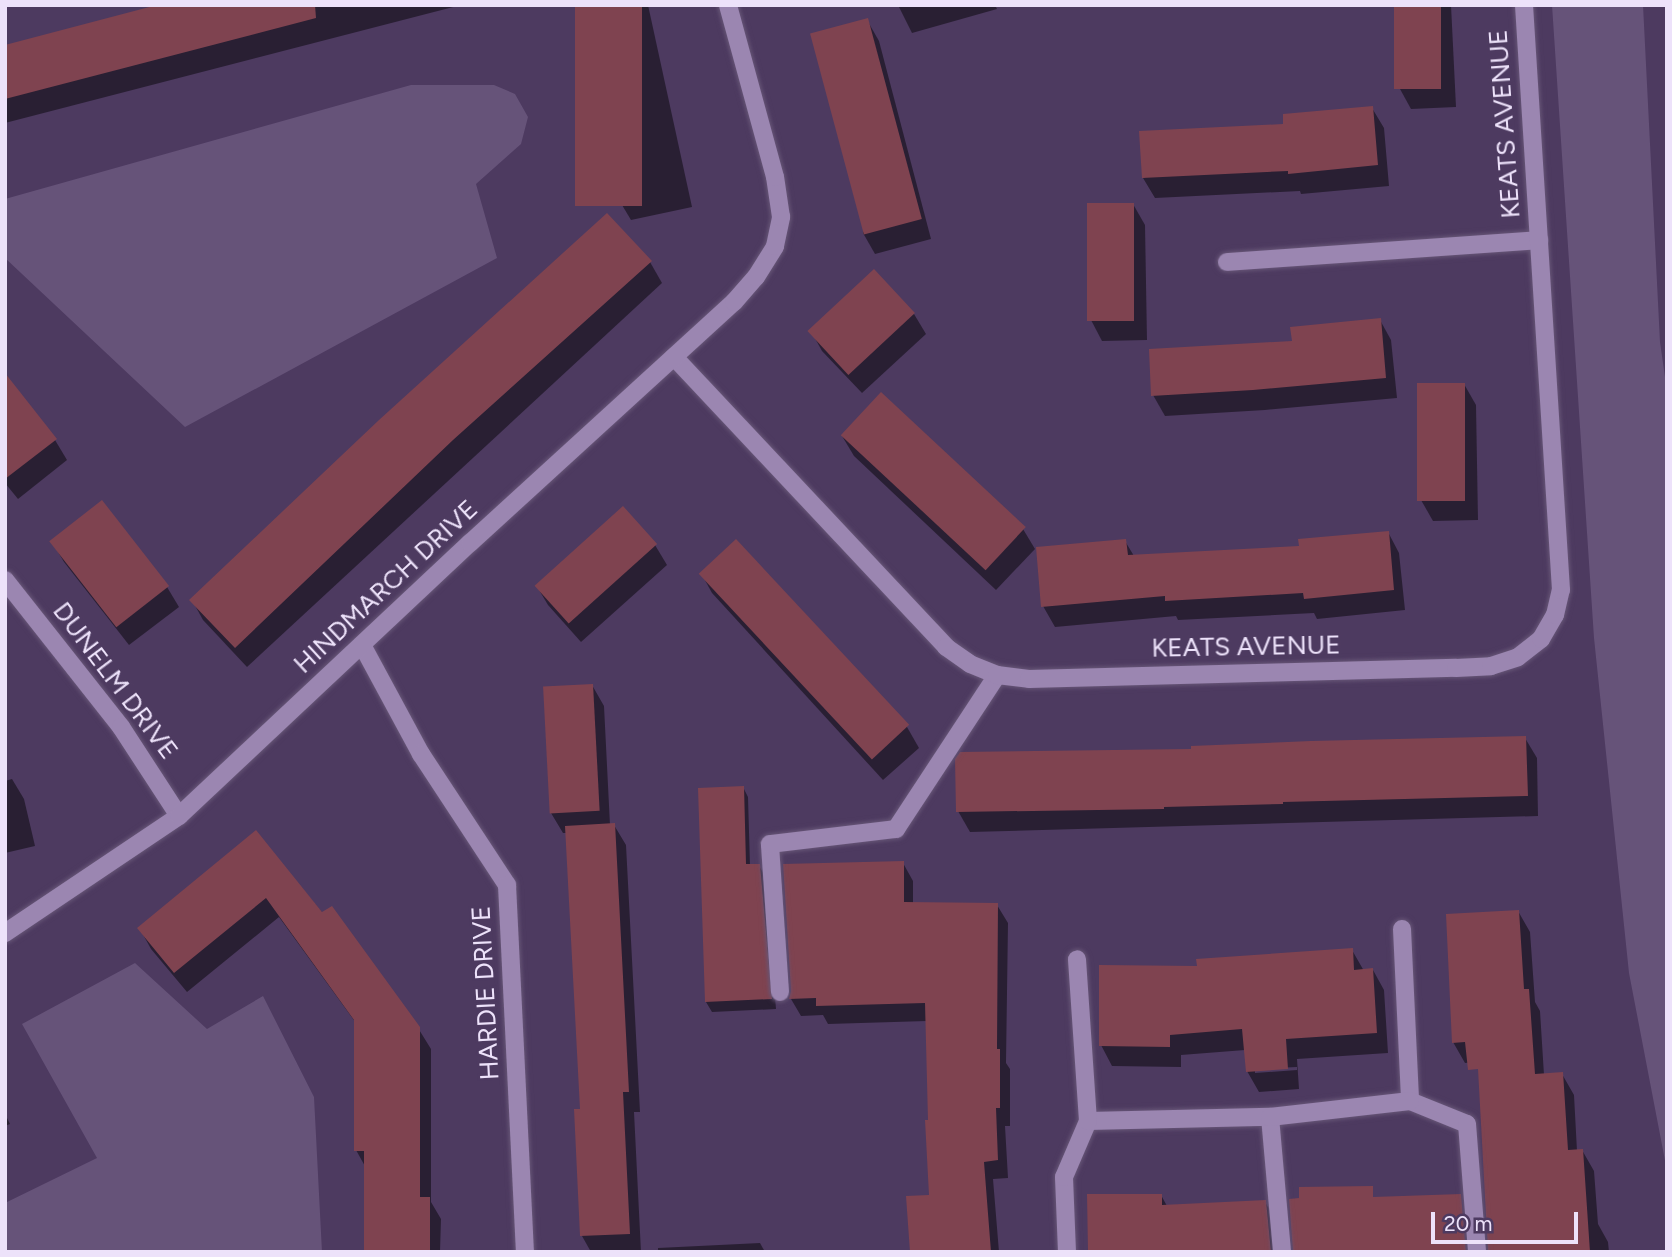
<!DOCTYPE html>
<html>
<head>
<meta charset="utf-8">
<style>
  body { margin:0 }
  #map { position:relative; width:1672px; height:1257px; overflow:hidden; background:#4d3a60; font-family:Figtree,sans-serif }
  div>[style] { position:absolute }
  .green>* { inset:0; background:#665379 }
  .shadow>* { inset:0; background:#0007 }
  .building>* { inset:0; background:#7f4350; transform-origin:0 0 }
  .roads { filter:drop-shadow(0 0 2px #675677) drop-shadow(0 0 2px #675677) }
  .lane>* { height:18px; margin:-9px; padding:0 9px; transform-origin:9px; border-radius:9px; background:#9b86b1 }
  .street>* { height:18px; margin:-9px; padding:0 9px; transform-origin:9px; border-radius:9px; background:#9b86b1 }
  span { translate:-50% -50%; white-space:nowrap; text-align:center; line-height:1.15; -webkit-text-stroke:5px #4d3a60; paint-order:stroke }
  .street-label { font-size:26px; color:#ede2fa }
  .frame { position:absolute; inset:0; border:7px solid #ede2fa; pointer-events:none }
  .scale { position:absolute; left:1431px; top:1212px; width:147px; height:32px; box-sizing:border-box; border:4px solid #ede2fa; border-top:0; padding-left:9px; font-size:21px; line-height:24px; white-space:nowrap; color:#ede2fa; -webkit-text-stroke:5px #4d3a60; paint-order:stroke }
</style>
</head>
<body>
<div id="map">
  <div class="green">
    <i style="clip-path:polygon(1552px 5px,1643px 5px,1660px 342px,1667px 391px,1667px 1171px,1629px 973px,1594px 638px)"></i>
    <i style="clip-path:polygon(411px 85px,494px 85px,515px 94px,528px 117px,521px 144px,476px 184px,497px 258px,185px 427px,5px 258px,5px 199px)"></i>
    <i style="clip-path:polygon(135px 963px,207px 1029px,263px 996px,314px 1097px,322px 1252px,5px 1252px,5px 1203px,97px 1158px,22px 1024px)"></i>
  </div>
  <div class="shadow">
    <i style="clip-path:polygon(166px 5px,461px 5px,5px 123px,5px 47px)"></i>
    <i style="clip-path:polygon(577px 5px,648px 5px,692px 207px,631px 220px,619px 200px)"></i>
    <i style="clip-path:polygon(898px 5px,995px 5px,997px 9px,912px 33px)"></i>
    <i style="clip-path:polygon(1396px 5px,1451px 5px,1456px 107px,1411px 109px,1400px 89px)"></i>
    <i style="clip-path:polygon(867px 20px,879px 41px,931px 239px,875px 254px,863px 233px)"></i>
    <i style="clip-path:polygon(1372px 108px,1384px 128px,1389px 186px,1301px 194px,1300px 191px,1155px 198px,1143px 178px,1285px 125px)"></i>
    <i style="clip-path:polygon(1133px 204px,1145px 225px,1147px 340px,1102px 341px,1091px 320px)"></i>
    <i style="clip-path:polygon(650px 262px,662px 283px,247px 667px,203px 620px,192px 600px)"></i>
    <i style="clip-path:polygon(914px 314px,926px 334px,862px 393px,822px 351px,811px 331px)"></i>
    <i style="clip-path:polygon(1380px 320px,1391px 340px,1397px 398px,1265px 410px,1165px 416px,1153px 395px,1294px 343px)"></i>
    <i style="clip-path:polygon(5px 376px,55px 440px,67px 460px,18px 499px,5px 483px)"></i>
    <i style="clip-path:polygon(1464px 384px,1476px 405px,1478px 520px,1433px 521px,1421px 500px)"></i>
    <i style="clip-path:polygon(842px 436px,1023px 529px,1035px 549px,996px 590px,854px 456px)"></i>
    <i style="clip-path:polygon(1388px 532px,1399px 553px,1405px 610px,1317px 619px,1314px 613px,1178px 620px,1176px 616px,1055px 627px,1043px 606px,1125px 541px,1134px 556px,1301px 547px)"></i>
    <i style="clip-path:polygon(735px 541px,907px 727px,919px 748px,883px 780px,712px 593px,701px 573px)"></i>
    <i style="clip-path:polygon(52px 542px,167px 587px,179px 607px,129px 645px,64px 562px)"></i>
    <i style="clip-path:polygon(655px 545px,667px 565px,581px 642px,548px 605px,536px 585px)"></i>
    <i style="clip-path:polygon(592px 685px,604px 706px,610px 825px,614px 825px,626px 845px,640px 1112px,634px 1112px,641px 1252px,591px 1252px,582px 1236px,582px 1110px,567px 833px,563px 833px,551px 813px)"></i>
    <i style="clip-path:polygon(1525px 738px,1537px 758px,1538px 816px,970px 832px,958px 811px,1193px 751px)"></i>
    <i style="clip-path:polygon(12px 779px,24px 799px,35px 846px,5px 853px,5px 781px)"></i>
    <i style="clip-path:polygon(743px 787px,748px 797px,750px 866px,759px 866px,765px 876px,776px 1009px,712px 1012px,706px 1002px)"></i>
    <i style="clip-path:polygon(256px 833px,418px 1028px,431px 1049px,431px 1202px,441px 1219px,440px 1252px,365px 1252px,366px 1168px,356px 1150px,356px 1023px,279px 917px,187px 992px,151px 949px,140px 929px)"></i>
    <i style="clip-path:polygon(903px 863px,913px 881px,913px 904px,997px 905px,1008px 923px,1006px 1063px,1010px 1069px,1010px 1126px,1005px 1126px,1008px 1178px,993px 1179px,999px 1252px,913px 1252px,931px 1196px,927px 1021px,828px 1024px,823px 1015px,801px 1016px,791px 999px)"></i>
    <i style="clip-path:polygon(1518px 911px,1530px 932px,1535px 1002px,1540px 1011px,1544px 1075px,1562px 1074px,1574px 1095px,1577px 1151px,1582px 1150px,1594px 1171px,1598px 1224px,1608px 1242px,1609px 1252px,1518px 1252px,1496px 1060px,1465px 1063px,1453px 1042px)"></i>
    <i style="clip-path:polygon(evenodd,1352px 950px,1364px 971px,1373px 970px,1384px 990px,1388px 1053px,1297px 1059px,1299px 1089px,1259px 1092px,1247px 1071px,1245px 1050px,1181px 1055px,1181px 1067px,1112px 1066px,1101px 1045px,1199px 968px,1352px 950px,1297px 1067px,1297px 1070px,1255px 1073px,1255px 1069px,1297px 1067px)"></i>
    <i style="clip-path:polygon(5px 1114px,10px 1124px,5px 1126px)"></i>
    <i style="clip-path:polygon(1161px 1195px,1167px 1206px,1265px 1202px,1277px 1222px,1279px 1252px,1089px 1252px)"></i>
    <i style="clip-path:polygon(760px 1243px,765px 1252px,658px 1252px,658px 1248px)"></i>
  </div>
  <div class="building">
    <i style="clip-path:polygon(157px 5px,315px 5px,316px 18px,5px 99px,5px 45px)"></i>
    <i style="left:575px;top:5px;width:67px;height:201px"></i>
    <i style="left:1394px;top:5px;width:47px;height:84px"></i>
    <i style="left:868px;top:18px;width:208px;height:60px;rotate:75deg"></i>
    <i style="clip-path:polygon(1373px 106px,1378px 165px,1288px 174px,1288px 171px,1142px 178px,1139px 131px,1283px 124px,1283px 114px)"></i>
    <i style="left:1087px;top:203px;width:47px;height:118px"></i>
    <i style="clip-path:polygon(607px 213px,652px 261px,453px 440px,235px 648px,189px 600px,379px 420px)"></i>
    <i style="left:874px;top:269px;width:60px;height:91px;rotate:47deg"></i>
    <i style="clip-path:polygon(1381px 318px,1386px 378px,1253px 390px,1151px 396px,1149px 349px,1292px 341px,1290px 327px)"></i>
    <i style="clip-path:polygon(5px 373px,57px 439px,5px 479px)"></i>
    <i style="left:1417px;top:383px;width:48px;height:118px"></i>
    <i style="left:881px;top:392px;width:198px;height:59px;rotate:43deg"></i>
    <i style="left:102px;top:500px;width:109px;height:67px;rotate:52deg"></i>
    <i style="left:623px;top:506px;width:51px;height:119px;rotate:48deg"></i>
    <i style="clip-path:polygon(1389px 531px,1394px 590px,1304px 599px,1303px 593px,1165px 601px,1165px 596px,1041px 607px,1036px 547px,1126px 539px,1128px 555px,1299px 546px,1298px 539px)"></i>
    <i style="left:736px;top:539px;width:254px;height:51px;rotate:47deg"></i>
    <i style="left:593px;top:684px;width:127px;height:50px;rotate:87deg"></i>
    <i style="clip-path:polygon(1526px 736px,1528px 796px,1283px 802px,1283px 804px,1164px 807px,1164px 809px,956px 812px,955px 759px,960px 752px,1191px 749px,1191px 746px,1311px 741px)"></i>
    <i style="clip-path:polygon(744px 786px,746px 864px,760px 864px,772px 999px,705px 1002px,698px 788px)"></i>
    <i style="clip-path:polygon(615px 823px,629px 1092px,623px 1092px,630px 1234px,580px 1236px,574px 1109px,580px 1109px,565px 826px)"></i>
    <i style="clip-path:polygon(256px 830px,322px 912px,332px 906px,420px 1027px,420px 1197px,430px 1197px,430px 1252px,364px 1252px,364px 1151px,354px 1151px,354px 1020px,266px 898px,174px 973px,137px 928px)"></i>
    <i style="clip-path:polygon(904px 861px,904px 902px,998px 903px,997px 1049px,1000px 1049px,1000px 1108px,996px 1108px,998px 1160px,984px 1162px,991px 1252px,910px 1252px,906px 1196px,929px 1195px,925px 1120px,928px 1120px,925px 1003px,816px 1006px,816px 998px,789px 999px,791px 991px,783px 864px)"></i>
    <i style="clip-path:polygon(1519px 910px,1524px 989px,1529px 989px,1535px 1074px,1563px 1072px,1568px 1150px,1583px 1149px,1590px 1252px,1488px 1252px,1478px 1069px,1468px 1070px,1465px 1042px,1452px 1043px,1446px 914px)"></i>
    <i style="clip-path:polygon(1353px 948px,1354px 970px,1373px 968px,1377px 1033px,1286px 1039px,1288px 1069px,1246px 1072px,1242px 1029px,1170px 1035px,1170px 1047px,1099px 1046px,1099px 965px,1197px 966px,1196px 959px)"></i>
    <i style="clip-path:polygon(1373px 1186px,1373px 1197px,1461px 1194px,1466px 1252px,1293px 1252px,1289px 1199px,1299px 1198px,1299px 1187px)"></i>
    <i style="clip-path:polygon(1087px 1194px,1162px 1194px,1162px 1205px,1266px 1200px,1271px 1252px,1088px 1252px)"></i>
  </div>
  <div class="roads">
    <div class="lane">
      <i style="left:780px;top:992px;width:148px;rotate:-93.9deg"></i>
      <i style="left:770px;top:844px;width:127px;rotate:-6.8deg"></i>
      <i style="left:896px;top:829px;width:184px;rotate:-56.7deg"></i>
    </div>
    <div class="street">
      <i style="left:1227px;top:262px;width:313px;rotate:-4deg"></i>
      <i style="left:674px;top:357px;width:398px;rotate:46.8deg"></i>
      <i style="left:946px;top:647px;width:29px;rotate:35deg"></i>
      <i style="left:970px;top:664px;width:29px;rotate:22deg"></i>
      <i style="left:997px;top:675px;width:32px;rotate:7deg"></i>
      <i style="left:1029px;top:679px;width:427px;rotate:-1.5deg"></i>
      <i style="left:1456px;top:668px;width:35px;rotate:-3deg"></i>
      <i style="left:1491px;top:666px;width:28px;rotate:-18deg"></i>
      <i style="left:1518px;top:657px;width:29px;rotate:-38deg"></i>
      <i style="left:1541px;top:639px;width:28px;rotate:-60deg"></i>
      <i style="left:1555px;top:615px;width:26px;rotate:-77deg"></i>
      <i style="left:1561px;top:590px;width:586px;rotate:-93.62deg"></i>
      <i style="left:5px;top:580px;width:187px;rotate:51.7deg"></i>
      <i style="left:121px;top:727px;width:106px;rotate:56.9deg"></i>
      <i style="left:362px;top:645px;width:124px;rotate:61.6deg"></i>
      <i style="left:421px;top:754px;width:157px;rotate:56.7deg"></i>
      <i style="left:507px;top:885px;width:367px;rotate:87.2deg"></i>
      <i style="left:1402px;top:929px;width:172px;rotate:87.3deg"></i>
      <i style="left:1410px;top:1101px;width:61px;rotate:22deg"></i>
      <i style="left:1467px;top:1124px;width:128px;rotate:85.5deg"></i>
      <i style="left:5px;top:933px;width:210px;rotate:-33.9deg"></i>
      <i style="left:179px;top:816px;width:399px;rotate:-43.2deg"></i>
      <i style="left:470px;top:543px;width:357px;rotate:-42.4deg"></i>
      <i style="left:734px;top:302px;width:33px;rotate:-49deg"></i>
      <i style="left:756px;top:277px;width:36px;rotate:-58deg"></i>
      <i style="left:775px;top:246px;width:30px;rotate:-78deg"></i>
      <i style="left:781px;top:217px;width:40px;rotate:-98.5deg"></i>
      <i style="left:775px;top:177px;width:178px;rotate:-105.3deg"></i>
      <i style="left:1270px;top:1117px;width:136px;rotate:84.9deg"></i>
      <i style="left:1088px;top:1121px;width:182px;rotate:-1.3deg"></i>
      <i style="left:1270px;top:1117px;width:141px;rotate:-6.5deg"></i>
      <i style="left:1067px;top:1252px;width:75px;rotate:-92.3deg"></i>
      <i style="left:1064px;top:1177px;width:61px;rotate:-66.8deg"></i>
      <i style="left:1088px;top:1121px;width:162px;rotate:-93.9deg"></i>
    </div>
  </div>
  <div class="street-label">
    <span style="left:1505px;top:124px;rotate:-94deg">KEATS AVENUE</span>
    <span style="left:386px;top:587px;rotate:-43deg">HINDMARCH DRIVE</span>
    <span style="left:1246px;top:647px;rotate:-1deg">KEATS AVENUE</span>
    <span style="left:115px;top:681px;rotate:53deg">DUNELM DRIVE</span>
    <span style="left:486px;top:993px;rotate:-93deg">HARDIE DRIVE</span>
  </div>
  <div class="frame"></div>
  <div class="scale">20 m</div>
</div>
</body>
</html>
